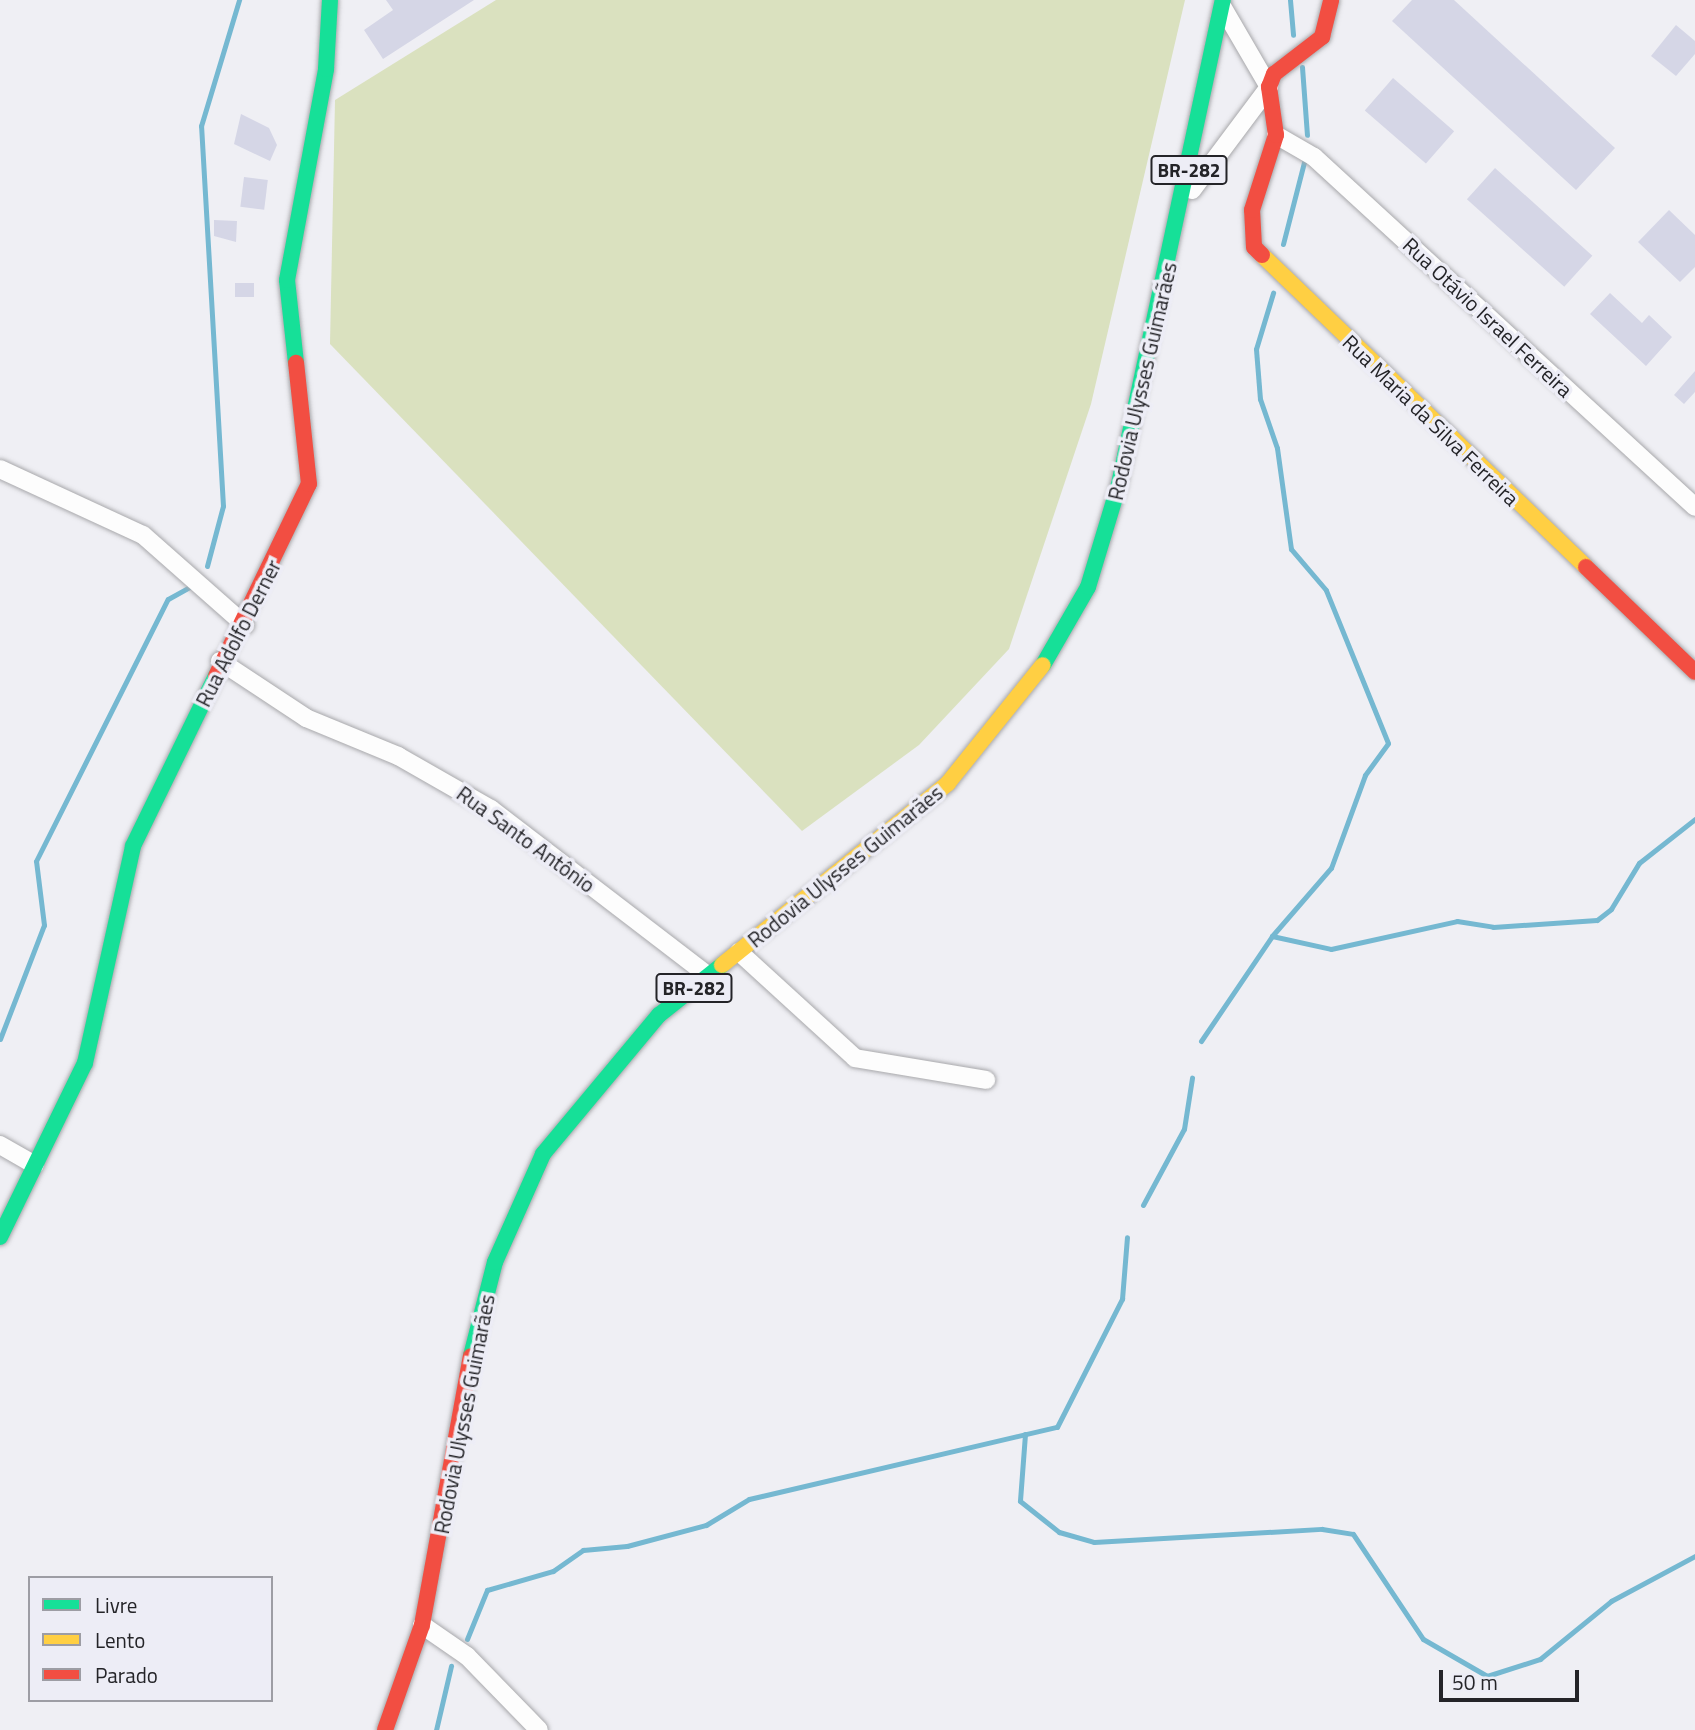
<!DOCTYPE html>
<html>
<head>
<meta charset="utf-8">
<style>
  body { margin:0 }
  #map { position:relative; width:1695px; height:1730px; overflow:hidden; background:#efeff4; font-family:"Titillium Web",sans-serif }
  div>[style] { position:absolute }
  .green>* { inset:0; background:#dae1bf }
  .stream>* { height:5px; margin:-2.5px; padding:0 2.5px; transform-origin:2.5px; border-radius:2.5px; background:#75b8d1 }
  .building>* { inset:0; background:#d5d6e6; transform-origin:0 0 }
  .roads { filter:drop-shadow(0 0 2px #a8a8ab) drop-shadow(0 0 2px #a8a8ab) }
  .street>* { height:18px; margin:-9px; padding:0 9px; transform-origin:9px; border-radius:9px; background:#fdfdfd }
  .fast>* { height:16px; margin:-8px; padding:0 8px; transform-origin:8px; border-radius:8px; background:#16e098 }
  .slow>* { height:16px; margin:-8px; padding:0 8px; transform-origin:8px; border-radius:8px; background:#ffcf43 }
  .jam>* { height:16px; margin:-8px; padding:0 8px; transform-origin:8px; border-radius:8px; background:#f24e42 }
  span { translate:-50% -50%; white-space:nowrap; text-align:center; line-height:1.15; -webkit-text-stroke:7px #ededf6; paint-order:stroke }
  .shield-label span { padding:2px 5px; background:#ededf6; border:2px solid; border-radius:5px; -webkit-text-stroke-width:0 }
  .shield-label { font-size:19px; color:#242428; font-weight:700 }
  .street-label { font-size:21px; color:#242428 }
  .legend { position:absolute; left:28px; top:1576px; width:245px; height:126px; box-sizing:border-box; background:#ededf6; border:2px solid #9d9da4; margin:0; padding:9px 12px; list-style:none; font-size:21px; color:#242428 }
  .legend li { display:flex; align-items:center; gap:14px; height:35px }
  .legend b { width:35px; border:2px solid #9d9da4 }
  .scale { position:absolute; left:1439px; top:1670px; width:140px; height:32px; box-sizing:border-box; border:4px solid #242428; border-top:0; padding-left:9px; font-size:21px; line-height:24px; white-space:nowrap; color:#242428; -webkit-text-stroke:5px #ededf6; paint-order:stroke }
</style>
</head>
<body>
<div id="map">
  <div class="green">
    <i style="clip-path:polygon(496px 0,1185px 0,1091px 404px,1009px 649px,919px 745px,802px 831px,330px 344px,335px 100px)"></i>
  </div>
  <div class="stream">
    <i style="left:1290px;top:0;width:35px;rotate:85deg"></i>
    <i style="left:1302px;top:67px;width:68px;rotate:85.8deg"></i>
    <i style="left:1283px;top:244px;width:85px;rotate:-75.6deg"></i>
    <i style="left:207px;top:566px;width:62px;rotate:-75.1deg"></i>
    <i style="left:223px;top:506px;width:381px;rotate:-93.3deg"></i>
    <i style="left:201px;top:126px;width:132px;rotate:-73.2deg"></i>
    <i style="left:1272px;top:936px;width:60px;rotate:12.4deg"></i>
    <i style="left:1331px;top:949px;width:129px;rotate:-12.5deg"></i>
    <i style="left:1457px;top:921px;width:36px;rotate:9deg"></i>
    <i style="left:1493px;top:927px;width:104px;rotate:-3.9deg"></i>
    <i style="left:1597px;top:920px;width:18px;rotate:-38deg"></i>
    <i style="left:1611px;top:909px;width:54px;rotate:-58.7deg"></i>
    <i style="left:1639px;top:863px;width:71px;rotate:-38.2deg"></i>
    <i style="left:0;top:1039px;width:122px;rotate:-68.9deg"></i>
    <i style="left:44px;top:925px;width:64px;rotate:-97.1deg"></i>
    <i style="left:36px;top:861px;width:293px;rotate:-63.3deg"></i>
    <i style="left:168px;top:599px;width:26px;rotate:-29deg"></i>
    <i style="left:1201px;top:1041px;width:127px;rotate:-55.9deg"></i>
    <i style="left:1272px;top:936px;width:90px;rotate:-49.1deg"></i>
    <i style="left:1331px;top:868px;width:99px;rotate:-69.9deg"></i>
    <i style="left:1365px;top:775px;width:39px;rotate:-54deg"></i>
    <i style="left:1388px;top:743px;width:165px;rotate:-112.1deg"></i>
    <i style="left:1326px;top:590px;width:54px;rotate:-130.5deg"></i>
    <i style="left:1291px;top:549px;width:102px;rotate:-97.9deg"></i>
    <i style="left:1277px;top:448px;width:52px;rotate:-109.1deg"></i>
    <i style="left:1260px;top:399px;width:50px;rotate:-94.6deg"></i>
    <i style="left:1256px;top:349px;width:59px;rotate:-73.1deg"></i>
    <i style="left:1143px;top:1205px;width:86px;rotate:-61.7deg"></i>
    <i style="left:1184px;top:1129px;width:52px;rotate:-81.1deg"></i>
    <i style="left:1025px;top:1434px;width:67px;rotate:94.3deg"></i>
    <i style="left:1020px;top:1501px;width:50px;rotate:38.5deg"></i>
    <i style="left:1059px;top:1532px;width:36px;rotate:16deg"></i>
    <i style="left:1094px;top:1542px;width:228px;rotate:-3.3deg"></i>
    <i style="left:1322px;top:1529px;width:31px;rotate:9deg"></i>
    <i style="left:1353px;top:1534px;width:126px;rotate:56.3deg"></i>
    <i style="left:1423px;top:1639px;width:74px;rotate:30deg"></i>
    <i style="left:1487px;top:1676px;width:56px;rotate:-17.8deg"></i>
    <i style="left:1540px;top:1659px;width:92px;rotate:-39.2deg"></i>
    <i style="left:1611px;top:1601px;width:95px;rotate:-28.2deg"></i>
    <i style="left:467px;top:1639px;width:53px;rotate:-67.8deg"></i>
    <i style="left:487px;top:1590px;width:69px;rotate:-16.1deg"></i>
    <i style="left:553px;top:1571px;width:37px;rotate:-35deg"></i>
    <i style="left:583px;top:1550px;width:44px;rotate:-5.2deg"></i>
    <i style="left:627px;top:1546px;width:82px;rotate:-14.9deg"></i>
    <i style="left:706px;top:1525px;width:50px;rotate:-31.2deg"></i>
    <i style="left:749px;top:1499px;width:316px;rotate:-13.2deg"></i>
    <i style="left:1057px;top:1427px;width:144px;rotate:-63.1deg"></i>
    <i style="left:1122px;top:1299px;width:62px;rotate:-85.4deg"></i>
    <i style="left:436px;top:1730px;width:66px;rotate:-76.8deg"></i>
  </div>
  <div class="building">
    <i style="clip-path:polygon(386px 0,474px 0,383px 59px,364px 30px,393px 10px)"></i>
    <i style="clip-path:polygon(1412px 0,1454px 0,1615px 148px,1576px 190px,1392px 21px)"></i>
    <i style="clip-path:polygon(1676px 25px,1695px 41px,1695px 54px,1676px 76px,1651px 56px)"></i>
    <i style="left:1393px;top:78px;width:81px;height:43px;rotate:41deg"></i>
    <i style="clip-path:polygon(241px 114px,269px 128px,277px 145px,270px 161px,234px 144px)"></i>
    <i style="left:1495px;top:168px;width:131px;height:42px;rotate:42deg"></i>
    <i style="left:244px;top:177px;width:24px;height:30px;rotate:7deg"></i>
    <i style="clip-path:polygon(1669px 210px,1695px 235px,1695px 267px,1680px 282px,1638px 242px)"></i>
    <i style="clip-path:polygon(214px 220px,237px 221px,236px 242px,214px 236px)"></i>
    <i style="left:235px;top:283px;width:19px;height:14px"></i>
    <i style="clip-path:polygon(1610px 293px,1642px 323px,1649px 315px,1672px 337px,1646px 366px,1590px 314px)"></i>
    <i style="clip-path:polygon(1695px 371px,1695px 392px,1684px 404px,1674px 395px)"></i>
  </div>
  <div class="roads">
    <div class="street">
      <i style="left:1276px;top:135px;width:44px;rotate:30.1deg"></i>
      <i style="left:1314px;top:157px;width:517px;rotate:42.57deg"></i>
      <i style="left:1192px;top:190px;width:129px;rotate:-53.2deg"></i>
      <i style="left:1269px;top:87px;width:91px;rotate:-120.2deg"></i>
      <i style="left:0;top:469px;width:157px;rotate:24.8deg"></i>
      <i style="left:143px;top:535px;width:136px;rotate:41.4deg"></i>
      <i style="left:220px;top:661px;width:103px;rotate:33.5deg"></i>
      <i style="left:306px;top:718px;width:100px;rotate:22.4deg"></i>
      <i style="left:398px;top:756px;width:107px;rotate:29.7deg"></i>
      <i style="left:491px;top:809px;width:275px;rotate:37.5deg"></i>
      <i style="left:739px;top:952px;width:157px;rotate:42.4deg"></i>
      <i style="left:855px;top:1058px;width:133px;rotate:9.5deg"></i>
      <i style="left:0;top:1145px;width:40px;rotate:29.7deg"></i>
      <i style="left:422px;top:1625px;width:55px;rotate:34.6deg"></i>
      <i style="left:467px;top:1656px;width:103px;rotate:45.8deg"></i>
    </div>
    <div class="fast">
      <i style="left:296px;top:363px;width:83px;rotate:-96.2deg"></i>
      <i style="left:287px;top:280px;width:215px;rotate:-79.5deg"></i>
      <i style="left:326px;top:69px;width:69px;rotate:-86.7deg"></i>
      <i style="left:1043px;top:665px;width:90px;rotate:-60deg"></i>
      <i style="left:1088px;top:587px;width:108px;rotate:-73.2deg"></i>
      <i style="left:1119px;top:484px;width:495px;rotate:-77.9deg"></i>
      <i style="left:0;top:1237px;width:194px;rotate:-64deg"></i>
      <i style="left:85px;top:1063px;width:222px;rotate:-77.5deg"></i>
      <i style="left:133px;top:846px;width:189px;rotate:-64deg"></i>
      <i style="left:471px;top:1356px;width:97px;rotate:-75.7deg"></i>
      <i style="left:495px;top:1262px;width:118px;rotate:-66deg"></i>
      <i style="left:543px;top:1154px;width:181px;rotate:-50.2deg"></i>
      <i style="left:659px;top:1015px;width:80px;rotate:-38.4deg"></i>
    </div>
    <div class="slow">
      <i style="left:1262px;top:255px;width:450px;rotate:43.9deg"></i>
      <i style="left:722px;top:965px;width:290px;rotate:-38.8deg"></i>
      <i style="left:948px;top:783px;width:151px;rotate:-51.2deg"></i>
    </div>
    <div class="jam">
      <i style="left:1262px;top:255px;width:11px;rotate:-135deg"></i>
      <i style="left:1254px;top:247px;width:37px;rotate:-93deg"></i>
      <i style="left:1252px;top:210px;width:79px;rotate:-72.3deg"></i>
      <i style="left:1276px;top:135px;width:49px;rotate:-98.3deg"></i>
      <i style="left:1269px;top:87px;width:14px;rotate:-69deg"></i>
      <i style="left:1274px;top:74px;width:61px;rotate:-37.6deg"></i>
      <i style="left:1322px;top:37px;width:38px;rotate:-76deg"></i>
      <i style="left:1586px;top:567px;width:151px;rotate:43.9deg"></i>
      <i style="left:216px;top:676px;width:213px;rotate:-64.2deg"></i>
      <i style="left:309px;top:484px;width:122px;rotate:-96.1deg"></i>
      <i style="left:385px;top:1730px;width:111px;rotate:-70.6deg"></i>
      <i style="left:422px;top:1625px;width:273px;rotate:-79.7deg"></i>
    </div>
  </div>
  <div class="shield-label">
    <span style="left:1189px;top:170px">BR-282</span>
    <span style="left:694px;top:988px">BR-282</span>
  </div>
  <div class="street-label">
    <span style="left:1488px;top:317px;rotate:43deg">Rua Otávio Israel Ferreira</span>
    <span style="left:1142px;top:381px;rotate:-77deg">Rodovia Ulysses Guimarães</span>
    <span style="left:1431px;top:420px;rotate:44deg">Rua Maria da Silva Ferreira</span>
    <span style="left:238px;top:633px;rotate:-63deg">Rua Adolfo Derner</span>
    <span style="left:526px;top:839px;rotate:36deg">Rua Santo Antônio</span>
    <span style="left:845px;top:866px;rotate:-39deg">Rodovia Ulysses Guimarães</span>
    <span style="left:464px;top:1414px;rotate:-79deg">Rodovia Ulysses Guimarães</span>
  </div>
  <ul class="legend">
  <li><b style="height:9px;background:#16e098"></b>Livre</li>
  <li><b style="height:9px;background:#ffcf43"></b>Lento</li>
  <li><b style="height:9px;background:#f24e42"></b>Parado</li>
  </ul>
  <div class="scale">50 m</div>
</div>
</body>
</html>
